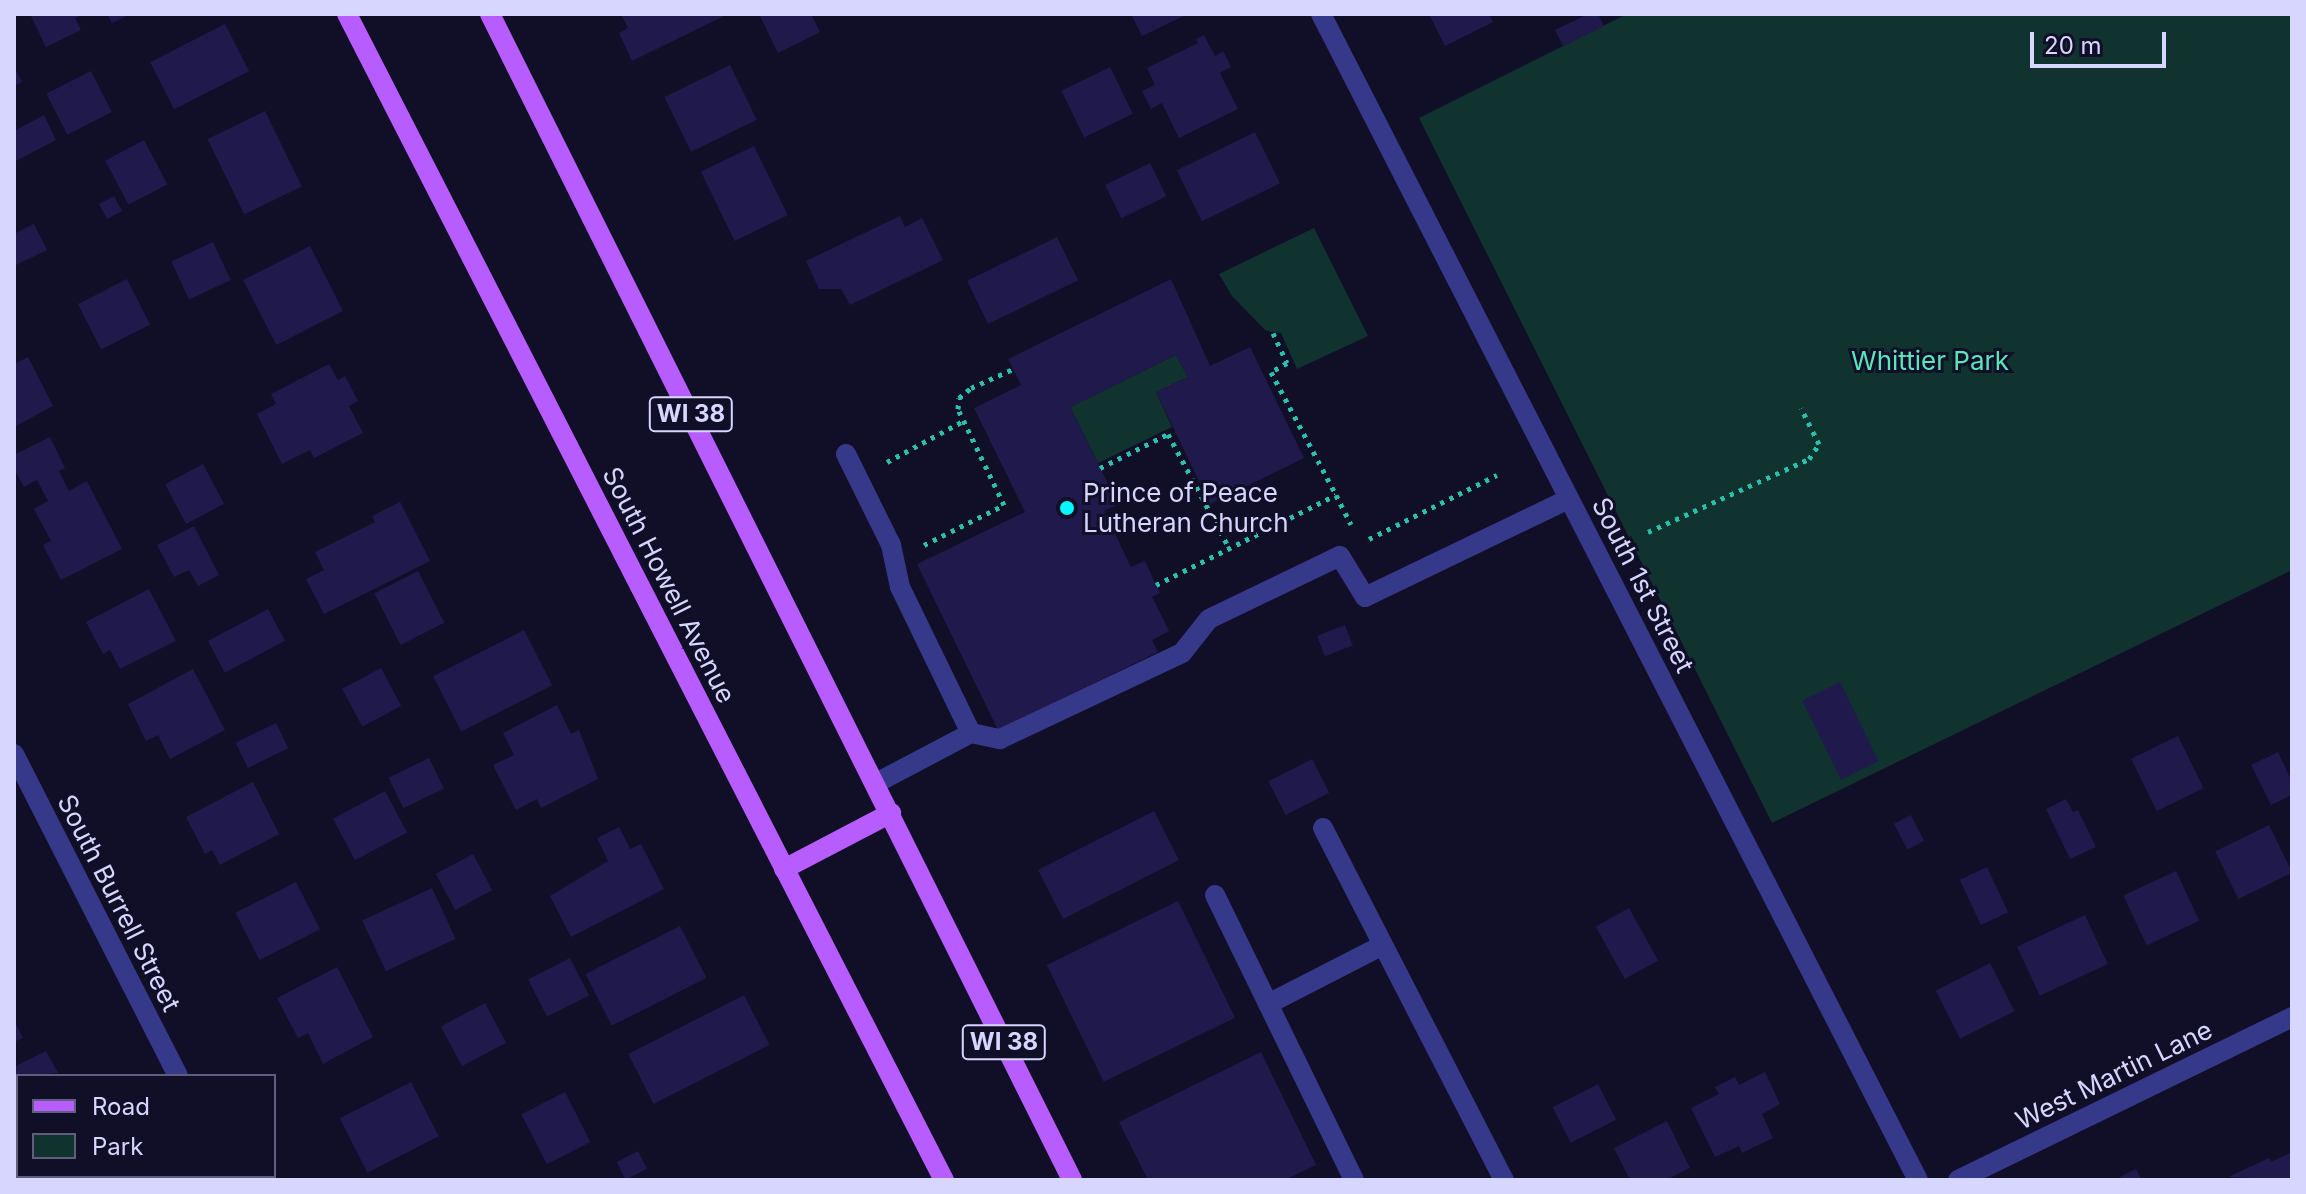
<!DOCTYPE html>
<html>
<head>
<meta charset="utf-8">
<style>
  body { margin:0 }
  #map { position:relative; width:2306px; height:1194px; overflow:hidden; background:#110e28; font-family:Inter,sans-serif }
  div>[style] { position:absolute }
  .green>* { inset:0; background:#11332f }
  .building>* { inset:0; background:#20194b; transform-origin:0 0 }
  .path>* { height:5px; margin-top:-2.5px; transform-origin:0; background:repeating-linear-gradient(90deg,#28c1ad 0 4px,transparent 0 10px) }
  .minor>* { height:20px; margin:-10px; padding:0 10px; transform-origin:10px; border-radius:10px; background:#36398a }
  .major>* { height:20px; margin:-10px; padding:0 10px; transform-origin:10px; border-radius:10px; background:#b75dff }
  .dots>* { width:22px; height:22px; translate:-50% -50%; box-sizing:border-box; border:4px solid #110e28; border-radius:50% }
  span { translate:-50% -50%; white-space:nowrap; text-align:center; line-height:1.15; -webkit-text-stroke:6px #110e28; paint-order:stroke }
  .shield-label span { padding:2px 6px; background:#110e28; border:2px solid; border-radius:6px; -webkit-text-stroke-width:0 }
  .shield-label { font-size:24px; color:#d7d6ff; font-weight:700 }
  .park-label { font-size:26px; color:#59e7ba }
  .poi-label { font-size:26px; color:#d7d6ff }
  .left { translate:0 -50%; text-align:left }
  .street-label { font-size:26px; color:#d7d6ff }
  .frame { position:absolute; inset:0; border:16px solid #d7d6ff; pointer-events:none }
  .legend { position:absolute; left:16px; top:1074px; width:260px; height:104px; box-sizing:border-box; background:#110e28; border:2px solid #605e7e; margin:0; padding:10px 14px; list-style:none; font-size:24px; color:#d7d6ff }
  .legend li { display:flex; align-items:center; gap:16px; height:40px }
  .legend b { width:40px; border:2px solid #605e7e }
  .scale { position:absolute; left:2030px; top:32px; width:136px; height:36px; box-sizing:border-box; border:4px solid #d7d6ff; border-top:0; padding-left:10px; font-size:24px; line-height:28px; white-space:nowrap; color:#d7d6ff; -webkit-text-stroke:6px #110e28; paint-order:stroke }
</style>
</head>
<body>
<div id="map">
  <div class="green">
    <i style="clip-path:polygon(1627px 14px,2292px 14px,2292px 570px,1772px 823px,1419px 118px)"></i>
    <i style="clip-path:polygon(1314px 228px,1368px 336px,1297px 369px,1281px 333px,1266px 331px,1232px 296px,1219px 274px)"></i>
    <i style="clip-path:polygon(1176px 355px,1188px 377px,1156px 392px,1172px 427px,1098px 463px,1070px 407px)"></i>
  </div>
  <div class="building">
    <i style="clip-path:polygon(30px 14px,85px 14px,75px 18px,81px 30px,46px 47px)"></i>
    <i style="clip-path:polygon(107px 14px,130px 14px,112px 23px)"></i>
    <i style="clip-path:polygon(621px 14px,728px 14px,632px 61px,619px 33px,628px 28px)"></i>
    <i style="clip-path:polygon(759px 14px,811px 14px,820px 32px,778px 53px)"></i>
    <i style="clip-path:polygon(1131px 14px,1188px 14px,1142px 36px)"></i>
    <i style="clip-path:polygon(1429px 14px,1489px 14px,1493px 22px,1445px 46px)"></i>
    <i style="clip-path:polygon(1588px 14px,1598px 14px,1604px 26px,1563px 46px,1555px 30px)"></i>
    <i style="left:225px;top:24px;width:53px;height:84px;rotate:63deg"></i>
    <i style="clip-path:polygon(1204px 35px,1215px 56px,1223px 51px,1231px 67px,1220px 73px,1238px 109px,1179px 138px,1162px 103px,1151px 109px,1142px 91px,1155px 85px,1147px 68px,1198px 43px,1196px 39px)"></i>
    <i style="left:730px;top:65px;width:61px;height:73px;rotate:64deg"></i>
    <i style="clip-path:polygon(14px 67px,22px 82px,14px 86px)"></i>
    <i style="left:1110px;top:67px;width:52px;height:54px;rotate:64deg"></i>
    <i style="left:91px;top:71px;width:46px;height:50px;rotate:63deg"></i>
    <i style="left:265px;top:111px;width:84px;height:64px;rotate:64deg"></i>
    <i style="clip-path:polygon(44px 115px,56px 140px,14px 162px,14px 131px)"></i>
    <i style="left:1255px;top:132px;width:57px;height:87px;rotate:64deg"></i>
    <i style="left:144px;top:140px;width:50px;height:44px;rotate:62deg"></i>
    <i style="left:754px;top:146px;width:77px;height:59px;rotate:64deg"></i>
    <i style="left:1150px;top:163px;width:37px;height:50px;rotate:64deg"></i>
    <i style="left:114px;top:196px;width:17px;height:17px;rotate:62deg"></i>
    <i style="clip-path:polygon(900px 216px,905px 227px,922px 218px,943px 260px,850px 305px,841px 289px,819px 289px,806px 261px)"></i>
    <i style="clip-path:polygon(34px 224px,47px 250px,14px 266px,14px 234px)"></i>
    <i style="left:1057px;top:237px;width:48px;height:100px;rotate:64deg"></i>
    <i style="left:213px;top:242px;width:42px;height:46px;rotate:65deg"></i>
    <i style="left:310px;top:246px;width:73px;height:75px;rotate:63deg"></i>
    <i style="left:127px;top:279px;width:51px;height:55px;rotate:63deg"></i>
    <i style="clip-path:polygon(1171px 279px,1210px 366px,1250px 347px,1304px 458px,1210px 504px,1156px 392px,1188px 377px,1176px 355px,1070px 407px,1118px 504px,1104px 511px,1131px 567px,1145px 561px,1160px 593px,1152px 597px,1169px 631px,1152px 640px,1158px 652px,998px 730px,917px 564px,1025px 512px,974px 408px,1021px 385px,1008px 359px)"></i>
    <i style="clip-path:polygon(28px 357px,53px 406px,14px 427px,14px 364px)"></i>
    <i style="clip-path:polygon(329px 364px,338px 380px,345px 376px,358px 401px,349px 406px,363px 433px,314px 458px,310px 450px,282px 464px,257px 414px,276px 404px,271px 394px)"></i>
    <i style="clip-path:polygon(50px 437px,65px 468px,59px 471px,69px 491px,87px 481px,122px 549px,61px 580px,43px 545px,51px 541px,34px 509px,48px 501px,37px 480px,24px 487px,14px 469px,14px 455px)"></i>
    <i style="left:203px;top:464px;width:45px;height:43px;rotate:62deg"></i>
    <i style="clip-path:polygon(400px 502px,430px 561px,324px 614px,306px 579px,324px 570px,315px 552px,375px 522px,372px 516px)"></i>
    <i style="clip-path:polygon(194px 526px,219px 575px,198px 586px,189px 570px,174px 577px,157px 545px)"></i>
    <i style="left:418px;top:571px;width:58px;height:49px;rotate:63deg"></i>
    <i style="clip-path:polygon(149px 589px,176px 641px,120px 669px,110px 650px,103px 654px,86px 622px)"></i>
    <i style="left:268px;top:609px;width:36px;height:68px;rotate:62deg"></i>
    <i style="left:1345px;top:625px;width:22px;height:30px;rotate:69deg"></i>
    <i style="left:524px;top:630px;width:62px;height:102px;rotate:63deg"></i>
    <i style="left:381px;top:668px;width:43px;height:44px;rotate:62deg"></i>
    <i style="clip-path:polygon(193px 669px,225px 730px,170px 759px,158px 735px,146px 741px,128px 704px)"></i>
    <i style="left:1840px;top:682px;width:88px;height:42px;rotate:64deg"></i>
    <i style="clip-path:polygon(557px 705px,571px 734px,579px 730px,598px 779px,541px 808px,537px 799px,516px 810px,493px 765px,514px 755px,503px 733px)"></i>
    <i style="left:276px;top:723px;width:28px;height:45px;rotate:64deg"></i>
    <i style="left:2178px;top:736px;width:58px;height:52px;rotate:64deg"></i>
    <i style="clip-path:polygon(2278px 752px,2292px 782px,2292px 795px,2271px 805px,2251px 765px)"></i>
    <i style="left:429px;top:758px;width:34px;height:45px;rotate:64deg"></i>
    <i style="left:1312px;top:759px;width:38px;height:49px;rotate:63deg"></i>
    <i style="clip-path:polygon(253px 782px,279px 834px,220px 865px,212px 850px,205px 854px,186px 817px)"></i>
    <i style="left:385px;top:791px;width:47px;height:59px;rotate:62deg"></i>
    <i style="clip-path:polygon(2066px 799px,2073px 812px,2078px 810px,2096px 847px,2070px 859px,2046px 809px)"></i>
    <i style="left:1154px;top:811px;width:55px;height:130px;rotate:63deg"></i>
    <i style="left:1911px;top:815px;width:29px;height:19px;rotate:63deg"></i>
    <i style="left:2269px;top:825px;width:53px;height:60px;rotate:64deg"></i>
    <i style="clip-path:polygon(619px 827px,630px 849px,641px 844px,664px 889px,571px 937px,550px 896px,608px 861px,597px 838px)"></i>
    <i style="left:473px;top:854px;width:41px;height:42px;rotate:62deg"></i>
    <i style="left:1987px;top:867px;width:50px;height:30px;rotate:65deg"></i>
    <i style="left:2176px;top:871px;width:55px;height:58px;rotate:65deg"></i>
    <i style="left:296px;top:882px;width:53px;height:68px;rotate:63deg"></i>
    <i style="left:432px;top:888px;width:56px;height:77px;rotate:65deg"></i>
    <i style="left:1178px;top:901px;width:130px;height:146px;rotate:64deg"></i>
    <i style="left:1629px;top:908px;width:60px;height:38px;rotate:61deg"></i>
    <i style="left:2085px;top:915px;width:54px;height:75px;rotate:65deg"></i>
    <i style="left:680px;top:926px;width:58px;height:106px;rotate:63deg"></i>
    <i style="left:570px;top:958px;width:42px;height:47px;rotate:63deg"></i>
    <i style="left:1990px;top:963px;width:54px;height:61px;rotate:63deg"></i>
    <i style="clip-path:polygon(337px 967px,373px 1037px,323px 1064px,308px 1033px,298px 1038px,277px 998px)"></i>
    <i style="left:744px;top:995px;width:56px;height:130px;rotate:63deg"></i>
    <i style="left:485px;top:1003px;width:45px;height:50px;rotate:62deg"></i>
    <i style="clip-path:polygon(14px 1020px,23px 1038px,14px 1042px)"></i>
    <i style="clip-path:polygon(46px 1051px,58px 1073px,18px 1076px,14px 1137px,14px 1067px)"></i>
    <i style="clip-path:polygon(1261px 1052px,1316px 1165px,1285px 1180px,1148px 1180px,1119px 1122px)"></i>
    <i style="clip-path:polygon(1765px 1072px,1780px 1104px,1762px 1114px,1773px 1138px,1742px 1153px,1739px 1146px,1715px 1157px,1691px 1108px,1719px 1094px,1715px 1087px,1735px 1077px,1739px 1085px)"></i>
    <i style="left:411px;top:1082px;width:61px;height:80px;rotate:63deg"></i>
    <i style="left:1598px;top:1084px;width:40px;height:51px;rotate:63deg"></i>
    <i style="left:565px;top:1092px;width:56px;height:49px;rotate:63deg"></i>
    <i style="clip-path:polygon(1667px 1121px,1690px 1168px,1666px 1180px,1630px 1180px,1614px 1148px)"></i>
    <i style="left:638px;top:1151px;width:20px;height:24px;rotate:63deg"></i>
    <i style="clip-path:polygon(2292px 1152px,2292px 1180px,2228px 1177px,2269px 1158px,2271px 1162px)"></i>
    <i style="clip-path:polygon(18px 1158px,18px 1176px,89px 1180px,18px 1180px,14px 1171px)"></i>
    <i style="clip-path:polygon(2136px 1169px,2142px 1180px,2114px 1180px)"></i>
  </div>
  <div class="path">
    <i style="left:1273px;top:333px;width:33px;rotate:65deg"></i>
    <i style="left:1287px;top:363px;width:18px;rotate:151deg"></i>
    <i style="left:1271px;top:372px;width:139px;rotate:62.1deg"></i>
    <i style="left:887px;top:462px;width:86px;rotate:-28.3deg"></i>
    <i style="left:1100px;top:468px;width:76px;rotate:-26.6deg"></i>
    <i style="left:1168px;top:434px;width:129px;rotate:61.8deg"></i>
    <i style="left:1648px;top:532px;width:177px;rotate:-24.4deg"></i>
    <i style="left:1809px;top:459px;width:18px;rotate:-56deg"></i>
    <i style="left:1819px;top:444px;width:40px;rotate:-116.6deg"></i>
    <i style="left:1369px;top:539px;width:143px;rotate:-26.6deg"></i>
    <i style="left:924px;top:545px;width:89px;rotate:-26.6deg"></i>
    <i style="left:1004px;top:505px;width:106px;rotate:-115.6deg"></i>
    <i style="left:958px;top:409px;width:11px;rotate:-85deg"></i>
    <i style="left:959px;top:398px;width:16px;rotate:-40deg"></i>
    <i style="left:971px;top:388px;width:46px;rotate:-24.3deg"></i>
    <i style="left:1156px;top:585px;width:201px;rotate:-26.6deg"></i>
    <i style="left:1336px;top:495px;width:33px;rotate:63deg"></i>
  </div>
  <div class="minor">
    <i style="left:1321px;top:14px;width:1310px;rotate:62.89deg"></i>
    <i style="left:846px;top:454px;width:102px;rotate:63.7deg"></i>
    <i style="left:891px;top:545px;width:43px;rotate:77.9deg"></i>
    <i style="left:900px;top:587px;width:162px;rotate:64.1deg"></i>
    <i style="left:971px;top:733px;width:107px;rotate:152.2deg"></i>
    <i style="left:971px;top:733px;width:30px;rotate:12deg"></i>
    <i style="left:1000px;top:739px;width:201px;rotate:-25.3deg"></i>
    <i style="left:1182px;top:653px;width:43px;rotate:-51.5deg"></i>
    <i style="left:1209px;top:619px;width:145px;rotate:-25.7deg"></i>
    <i style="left:1340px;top:556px;width:48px;rotate:58.6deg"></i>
    <i style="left:1365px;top:597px;width:226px;rotate:-25.7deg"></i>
    <i style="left:14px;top:754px;width:361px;rotate:63deg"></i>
    <i style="left:1323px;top:828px;width:396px;rotate:62.8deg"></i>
    <i style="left:1215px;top:895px;width:317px;rotate:64deg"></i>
    <i style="left:1268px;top:1004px;width:129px;rotate:-27.2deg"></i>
    <i style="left:229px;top:1176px;width:4px;rotate:63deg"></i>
    <i style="left:1958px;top:1180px;width:372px;rotate:-26deg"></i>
  </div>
  <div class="major">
    <i style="left:347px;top:14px;width:1310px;rotate:62.89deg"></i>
    <i style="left:490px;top:14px;width:1303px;rotate:63.47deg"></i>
    <i style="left:784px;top:869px;width:121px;rotate:-27.6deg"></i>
  </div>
  <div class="dots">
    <i style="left:1067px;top:508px;background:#02f7ff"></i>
  </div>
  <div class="shield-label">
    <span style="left:691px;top:414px">WI 38</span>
    <span style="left:1004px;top:1042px">WI 38</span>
  </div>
  <div class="park-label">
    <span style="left:1930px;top:361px">Whittier Park</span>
  </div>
  <div class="poi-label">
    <span class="left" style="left:1083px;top:508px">Prince of Peace<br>Lutheran Church</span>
  </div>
  <div class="street-label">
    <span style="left:669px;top:585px;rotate:63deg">South Howell Avenue</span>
    <span style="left:1643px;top:585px;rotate:63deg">South 1st Street</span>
    <span style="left:119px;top:903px;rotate:63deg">South Burrell Street</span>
    <span style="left:2114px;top:1075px;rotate:-26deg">West Martin Lane</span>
  </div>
  <div class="frame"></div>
  <ul class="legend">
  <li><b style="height:10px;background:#b75dff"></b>Road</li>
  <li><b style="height:22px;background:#11332f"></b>Park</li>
  </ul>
  <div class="scale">20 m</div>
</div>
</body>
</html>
